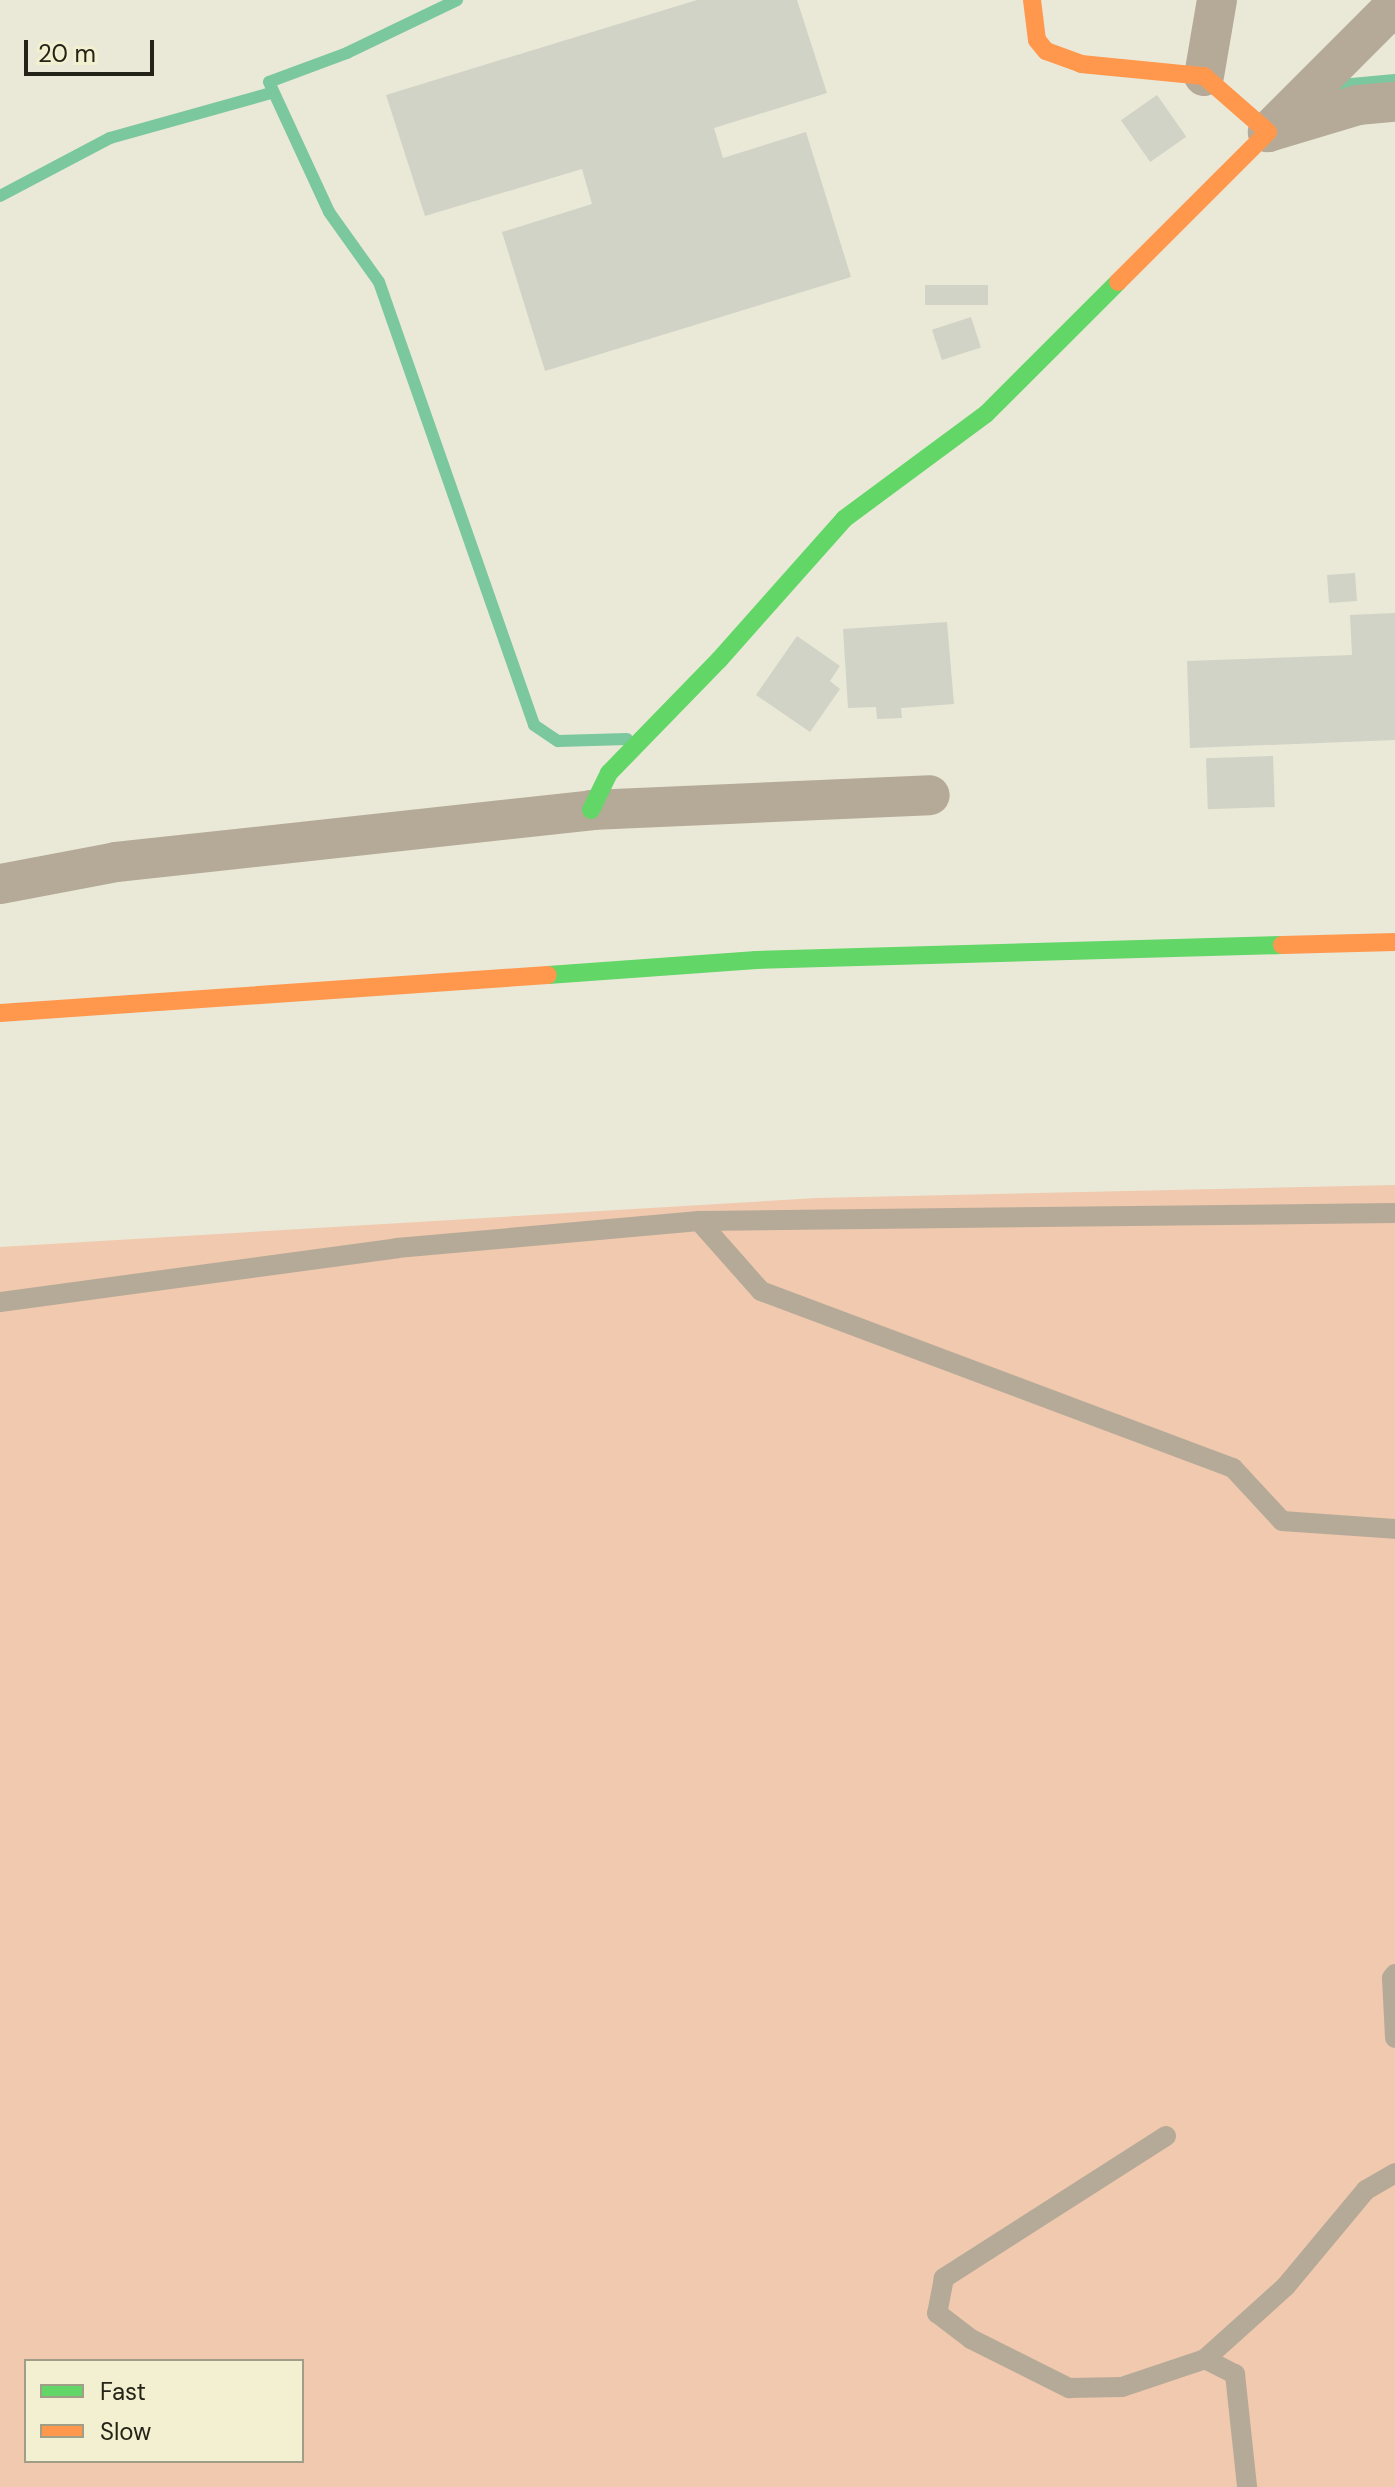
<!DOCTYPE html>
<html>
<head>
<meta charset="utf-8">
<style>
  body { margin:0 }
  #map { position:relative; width:1395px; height:2487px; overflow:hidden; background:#eae9d8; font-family:"DM Sans",sans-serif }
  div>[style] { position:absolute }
  .green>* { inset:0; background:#f0c9ae }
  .stream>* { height:12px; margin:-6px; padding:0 6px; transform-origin:6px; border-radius:6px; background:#7bc79e }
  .building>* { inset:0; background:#d0d3c5; transform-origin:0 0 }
  .lane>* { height:20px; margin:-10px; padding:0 10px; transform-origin:10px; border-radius:10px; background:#b5aa98 }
  .street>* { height:40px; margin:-20px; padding:0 20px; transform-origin:20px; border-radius:20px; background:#b5aa98 }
  .fast>* { height:18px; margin:-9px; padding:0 9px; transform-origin:9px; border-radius:9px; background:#63d668 }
  .slow>* { height:18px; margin:-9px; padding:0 9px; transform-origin:9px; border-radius:9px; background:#ff974d }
  span { translate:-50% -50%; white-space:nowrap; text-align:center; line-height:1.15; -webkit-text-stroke:8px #f2f0d0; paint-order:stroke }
  .legend { position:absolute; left:24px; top:2359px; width:280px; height:104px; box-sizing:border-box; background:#f2f0d0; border:2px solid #a09e86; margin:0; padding:10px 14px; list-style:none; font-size:24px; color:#242317 }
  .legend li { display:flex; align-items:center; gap:16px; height:40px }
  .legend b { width:40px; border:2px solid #a09e86 }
  .scale { position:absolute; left:24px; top:40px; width:130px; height:36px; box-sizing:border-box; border:4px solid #242317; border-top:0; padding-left:10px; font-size:24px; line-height:28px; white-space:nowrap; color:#242317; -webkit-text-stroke:6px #f2f0d0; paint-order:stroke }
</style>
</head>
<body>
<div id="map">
  <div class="green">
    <i style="clip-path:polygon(evenodd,1395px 1185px,1395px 2487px,0 2487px,0 1247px,817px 1198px,1395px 1185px,26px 2361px,302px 2361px,302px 2461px,26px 2461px,26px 2361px)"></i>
  </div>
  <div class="stream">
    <i style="left:457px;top:0;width:122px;rotate:154.3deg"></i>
    <i style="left:347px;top:53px;width:83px;rotate:159.6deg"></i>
    <i style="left:269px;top:82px;width:143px;rotate:65.2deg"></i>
    <i style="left:329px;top:212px;width:86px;rotate:54.5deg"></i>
    <i style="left:379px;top:282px;width:469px;rotate:70.7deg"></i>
    <i style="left:534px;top:725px;width:29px;rotate:34deg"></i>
    <i style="left:558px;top:741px;width:69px;rotate:-1.7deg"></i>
    <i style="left:1330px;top:86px;width:65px;rotate:-5.3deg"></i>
    <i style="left:0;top:196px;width:124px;rotate:-27.8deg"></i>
    <i style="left:110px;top:138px;width:167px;rotate:-15.6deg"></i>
  </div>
  <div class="building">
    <i style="clip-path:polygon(697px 0,797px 0,827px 93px,714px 128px,723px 158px,806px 132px,851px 277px,545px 371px,502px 232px,592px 204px,582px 169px,425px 216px,386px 95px)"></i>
    <i style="left:1157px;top:95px;width:51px;height:44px;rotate:55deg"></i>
    <i style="left:988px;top:285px;width:20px;height:63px;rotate:90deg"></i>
    <i style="left:971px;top:317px;width:32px;height:41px;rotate:72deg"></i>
    <i style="left:1355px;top:573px;width:28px;height:28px;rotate:86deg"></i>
    <i style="clip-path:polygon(1395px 613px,1395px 740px,1190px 748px,1187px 661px,1352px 655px,1350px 615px)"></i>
    <i style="clip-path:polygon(947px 622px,954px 704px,901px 708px,902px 718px,877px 719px,876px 707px,848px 708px,843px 629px)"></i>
    <i style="clip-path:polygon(797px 636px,840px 666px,830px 681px,840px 689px,810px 732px,756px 695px)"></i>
    <i style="left:1273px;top:756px;width:51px;height:67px;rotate:88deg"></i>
  </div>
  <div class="lane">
    <i style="left:699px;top:1221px;width:94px;rotate:48.5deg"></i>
    <i style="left:761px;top:1291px;width:504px;rotate:20.56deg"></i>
    <i style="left:1233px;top:1468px;width:72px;rotate:47.2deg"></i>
    <i style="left:1282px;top:1521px;width:113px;rotate:4deg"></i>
    <i style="left:0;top:1302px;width:401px;rotate:-7.7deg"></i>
    <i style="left:397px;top:1248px;width:303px;rotate:-5.1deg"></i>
    <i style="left:699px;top:1221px;width:696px;rotate:-0.66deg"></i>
    <i style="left:1395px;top:1974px;width:5px;rotate:127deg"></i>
    <i style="left:1392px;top:1978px;width:60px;rotate:87.1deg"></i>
    <i style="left:1166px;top:2136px;width:264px;rotate:147.4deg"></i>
    <i style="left:944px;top:2278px;width:36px;rotate:101deg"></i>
    <i style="left:937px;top:2313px;width:43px;rotate:37.4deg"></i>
    <i style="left:971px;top:2339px;width:110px;rotate:26.6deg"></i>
    <i style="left:1069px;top:2388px;width:53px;rotate:-1.1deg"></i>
    <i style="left:1122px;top:2387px;width:88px;rotate:-18.6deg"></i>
    <i style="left:1205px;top:2359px;width:34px;rotate:27deg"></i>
    <i style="left:1235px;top:2374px;width:114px;rotate:83.9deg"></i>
    <i style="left:1205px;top:2359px;width:109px;rotate:-42deg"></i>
    <i style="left:1286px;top:2286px;width:125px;rotate:-50.2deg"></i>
    <i style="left:1366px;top:2190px;width:34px;rotate:-30deg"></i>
  </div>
  <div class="street">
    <i style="left:1395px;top:5px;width:180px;rotate:135deg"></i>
    <i style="left:1268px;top:132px;width:94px;rotate:-16.7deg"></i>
    <i style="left:1358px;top:105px;width:37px;rotate:-5deg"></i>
    <i style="left:1204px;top:76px;width:77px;rotate:-80.3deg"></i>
    <i style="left:0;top:884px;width:118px;rotate:-10.7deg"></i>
    <i style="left:116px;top:862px;width:478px;rotate:-6.2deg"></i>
    <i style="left:591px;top:810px;width:339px;rotate:-2.5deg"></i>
  </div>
  <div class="fast">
    <i style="left:591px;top:810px;width:41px;rotate:-64.1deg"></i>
    <i style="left:609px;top:773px;width:158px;rotate:-45.8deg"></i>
    <i style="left:719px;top:660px;width:188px;rotate:-48.4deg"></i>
    <i style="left:844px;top:519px;width:177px;rotate:-36.5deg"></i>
    <i style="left:986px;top:414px;width:187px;rotate:-45deg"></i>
    <i style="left:548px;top:975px;width:209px;rotate:-4.1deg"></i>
    <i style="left:756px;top:960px;width:526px;rotate:-1.63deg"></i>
  </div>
  <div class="slow">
    <i style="left:1032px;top:0;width:40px;rotate:82.9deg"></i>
    <i style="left:1037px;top:40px;width:14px;rotate:51deg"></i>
    <i style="left:1046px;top:51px;width:37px;rotate:20deg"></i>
    <i style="left:1081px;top:64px;width:124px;rotate:5.6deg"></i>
    <i style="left:1204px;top:76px;width:85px;rotate:41.2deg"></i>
    <i style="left:1268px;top:132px;width:212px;rotate:135deg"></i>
    <i style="left:1282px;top:945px;width:113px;rotate:-1.5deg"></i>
    <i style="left:0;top:1013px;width:549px;rotate:-3.97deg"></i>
  </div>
  <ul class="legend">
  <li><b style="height:10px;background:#63d668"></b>Fast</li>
  <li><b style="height:10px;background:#ff974d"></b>Slow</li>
  </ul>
  <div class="scale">20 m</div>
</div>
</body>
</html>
